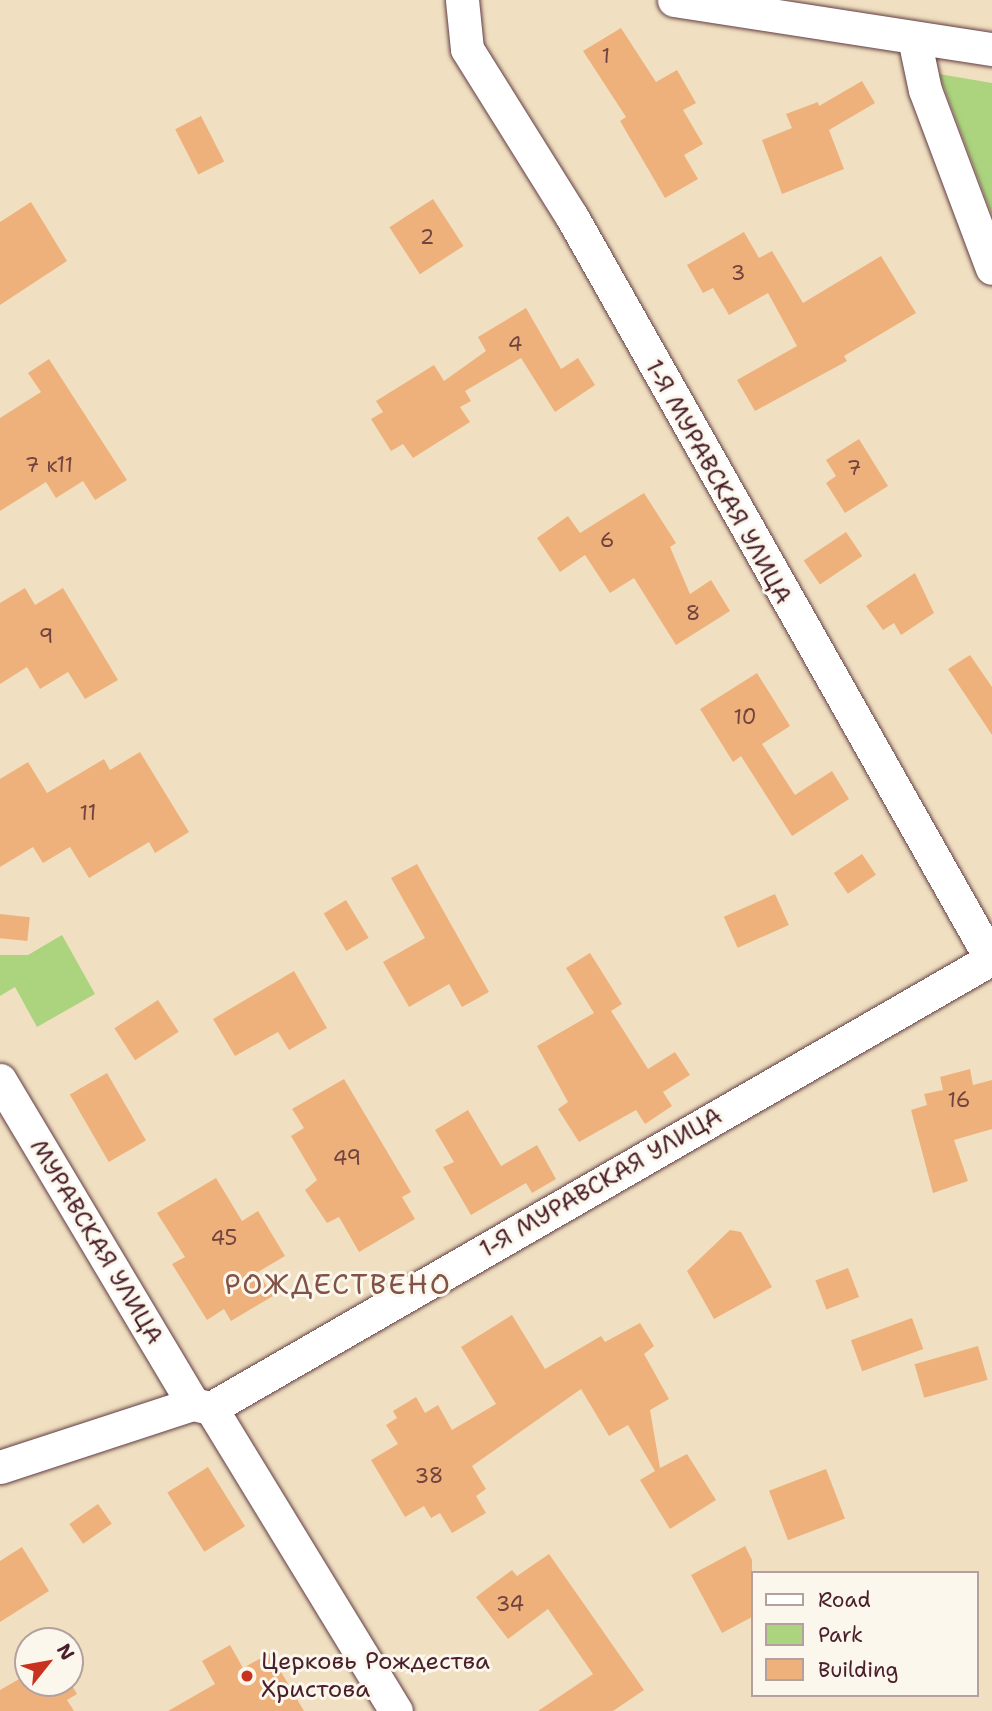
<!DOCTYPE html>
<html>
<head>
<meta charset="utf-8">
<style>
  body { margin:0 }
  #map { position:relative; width:992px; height:1711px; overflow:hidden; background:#f0e0c1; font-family:"Shantell Sans",sans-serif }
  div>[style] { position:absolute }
  .green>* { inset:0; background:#acd47f }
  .building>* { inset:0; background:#eeb17c; transform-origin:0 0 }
  .roads { filter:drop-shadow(0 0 2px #633c42) drop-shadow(0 0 2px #633c42) }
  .minor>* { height:33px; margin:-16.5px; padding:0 16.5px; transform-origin:16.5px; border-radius:16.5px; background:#fff }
  .dots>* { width:19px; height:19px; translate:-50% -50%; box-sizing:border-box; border:4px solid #fbf7ec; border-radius:50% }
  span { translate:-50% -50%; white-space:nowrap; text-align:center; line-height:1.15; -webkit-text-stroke:6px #fbf7ec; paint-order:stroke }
  .number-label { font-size:21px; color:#73443f }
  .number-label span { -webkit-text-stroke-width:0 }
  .street-label { font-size:24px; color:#4a1f2b }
  .poi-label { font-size:24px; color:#4a1f2b }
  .left { translate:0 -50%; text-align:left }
  .quarter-label { font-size:28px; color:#835247; letter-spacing:2px }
  .legend { position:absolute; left:751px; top:1571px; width:228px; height:126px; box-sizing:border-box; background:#fbf7ec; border:2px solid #b4a19f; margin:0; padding:9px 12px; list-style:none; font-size:21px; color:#4a1f2b }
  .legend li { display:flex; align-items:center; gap:14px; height:35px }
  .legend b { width:35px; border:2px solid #b4a19f }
  .north { position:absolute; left:14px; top:1627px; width:70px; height:70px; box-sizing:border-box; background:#fbf7ec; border:2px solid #b4a19f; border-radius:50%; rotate:59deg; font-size:19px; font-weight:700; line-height:28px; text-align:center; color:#4a1f2b }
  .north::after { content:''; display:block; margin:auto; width:24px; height:32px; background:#c8321e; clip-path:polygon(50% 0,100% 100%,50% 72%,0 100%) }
</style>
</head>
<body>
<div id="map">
  <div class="green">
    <i style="clip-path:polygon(939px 74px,992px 83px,992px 215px)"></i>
    <i style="clip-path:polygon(62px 935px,95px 994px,37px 1027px,15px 987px,0 996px,0 955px,28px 955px)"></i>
  </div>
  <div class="building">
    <i style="clip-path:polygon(621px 28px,656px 82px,677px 70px,696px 103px,683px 110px,703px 144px,684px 155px,698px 179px,665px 198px,620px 121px,626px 117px,583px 51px)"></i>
    <i style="clip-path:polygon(862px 81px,875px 103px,829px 130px,844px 169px,782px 194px,762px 140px,792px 128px,786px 114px,818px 102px,819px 106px)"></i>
    <i style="left:201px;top:116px;width:51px;height:29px;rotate:63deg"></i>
    <i style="left:433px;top:199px;width:56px;height:52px;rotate:57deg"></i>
    <i style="clip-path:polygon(31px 202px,67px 261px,0 305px,0 222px)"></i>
    <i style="clip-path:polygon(744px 232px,759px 258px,772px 251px,803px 303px,881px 256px,916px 313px,844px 356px,847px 361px,755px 411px,737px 380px,797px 346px,768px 293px,729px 315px,713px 288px,703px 293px,687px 265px)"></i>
    <i style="clip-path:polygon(526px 308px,561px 369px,578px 358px,595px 385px,555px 412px,521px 358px,465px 391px,471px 401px,460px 407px,470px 422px,413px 458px,403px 444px,391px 451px,371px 419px,383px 412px,376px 401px,434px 365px,444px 381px,486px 351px,478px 337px)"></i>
    <i style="clip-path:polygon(49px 359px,127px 480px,95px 500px,83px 481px,56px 498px,46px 482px,0 511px,0 418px,41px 392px,28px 373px)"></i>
    <i style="clip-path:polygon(859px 439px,888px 486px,845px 513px,826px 483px,836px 476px,826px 460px)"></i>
    <i style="clip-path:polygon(644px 493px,676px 543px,670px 547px,690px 594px,711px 580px,730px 611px,676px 645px,634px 578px,610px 593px,585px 555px,560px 572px,537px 538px,568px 516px,580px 533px)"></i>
    <i style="left:846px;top:532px;width:29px;height:51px;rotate:56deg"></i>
    <i style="clip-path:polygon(915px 573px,934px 613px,901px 635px,894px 623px,883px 630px,866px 606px)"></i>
    <i style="clip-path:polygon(25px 588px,35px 605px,63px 588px,118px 680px,85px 699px,68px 672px,40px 689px,27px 667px,0 684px,0 603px)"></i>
    <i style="clip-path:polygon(970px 655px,992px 687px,992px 735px,948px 669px)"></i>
    <i style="clip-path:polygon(757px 673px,790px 726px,762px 744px,795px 795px,832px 771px,849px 799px,792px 836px,741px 756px,733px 762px,700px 709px)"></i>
    <i style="clip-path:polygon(140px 752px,189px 832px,155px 853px,149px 842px,89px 878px,70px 847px,43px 863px,33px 847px,0 867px,0 779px,28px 762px,47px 793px,104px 759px,110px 770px)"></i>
    <i style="left:862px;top:854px;width:25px;height:34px;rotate:56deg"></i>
    <i style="clip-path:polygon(417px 864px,489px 992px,462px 1007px,449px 984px,409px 1007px,383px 962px,425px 938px,391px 878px)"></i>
    <i style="left:775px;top:894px;width:34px;height:56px;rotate:66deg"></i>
    <i style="left:346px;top:900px;width:44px;height:26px;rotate:59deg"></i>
    <i style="left:0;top:914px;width:30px;height:24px;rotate:6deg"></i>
    <i style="clip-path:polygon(590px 953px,622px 1004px,611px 1011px,648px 1069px,675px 1052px,690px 1075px,663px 1092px,672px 1106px,645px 1124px,636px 1110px,579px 1142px,558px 1109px,568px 1102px,537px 1046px,594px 1013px,566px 968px)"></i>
    <i style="clip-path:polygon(294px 971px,327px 1028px,289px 1050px,278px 1032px,235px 1056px,213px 1019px)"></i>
    <i style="left:158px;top:1000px;width:38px;height:52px;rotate:57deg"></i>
    <i style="clip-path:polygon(970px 1069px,973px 1085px,992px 1080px,992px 1129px,954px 1140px,968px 1181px,933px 1193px,911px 1110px,927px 1105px,924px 1094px,943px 1090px,940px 1077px)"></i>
    <i style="left:107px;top:1073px;width:78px;height:43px;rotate:60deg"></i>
    <i style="clip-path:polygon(344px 1079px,411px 1192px,402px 1197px,415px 1219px,359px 1252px,339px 1217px,327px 1223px,305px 1190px,317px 1180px,291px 1136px,304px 1128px,292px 1109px)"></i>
    <i style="clip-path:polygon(468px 1110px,501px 1166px,537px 1145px,556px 1179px,532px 1193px,526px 1183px,471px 1215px,443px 1167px,454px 1162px,435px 1130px)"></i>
    <i style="clip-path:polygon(216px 1178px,242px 1221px,258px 1211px,285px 1256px,258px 1272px,273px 1296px,231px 1321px,224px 1309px,207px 1320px,172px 1264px,185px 1257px,157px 1213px)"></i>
    <i style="clip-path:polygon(730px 1230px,741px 1232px,772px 1287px,714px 1319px,687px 1271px)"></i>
    <i style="left:848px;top:1268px;width:31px;height:35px;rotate:69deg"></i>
    <i style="clip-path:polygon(512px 1315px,545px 1369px,601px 1336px,605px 1342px,640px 1323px,654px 1346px,644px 1354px,669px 1399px,650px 1410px,660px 1468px,687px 1454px,716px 1500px,670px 1529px,640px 1480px,655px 1471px,628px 1425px,609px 1436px,581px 1389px,472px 1466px,486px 1489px,476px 1496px,486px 1513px,452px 1533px,440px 1513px,431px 1518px,424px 1506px,405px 1517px,371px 1460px,398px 1444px,386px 1425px,397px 1418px,393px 1411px,416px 1397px,425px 1413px,438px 1405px,452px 1430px,496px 1404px,461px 1347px)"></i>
    <i style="left:912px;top:1318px;width:33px;height:65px;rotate:70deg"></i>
    <i style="left:978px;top:1346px;width:35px;height:66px;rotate:74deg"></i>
    <i style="left:208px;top:1467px;width:70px;height:48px;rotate:58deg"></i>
    <i style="left:826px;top:1469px;width:53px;height:61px;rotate:69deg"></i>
    <i style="left:98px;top:1504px;width:24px;height:35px;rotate:55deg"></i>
    <i style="clip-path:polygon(745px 1546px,752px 1560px,752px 1617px,722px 1633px,691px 1575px)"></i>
    <i style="clip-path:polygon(22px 1547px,49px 1591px,0 1622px,0 1561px)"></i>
    <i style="clip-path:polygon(549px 1554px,644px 1690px,613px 1711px,538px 1711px,593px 1674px,548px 1609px,508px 1639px,476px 1597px,512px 1570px,517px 1576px)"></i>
    <i style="clip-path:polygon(230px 1645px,243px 1668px,270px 1653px,304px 1711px,168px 1711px,215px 1684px,202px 1661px)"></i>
    <i style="clip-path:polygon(28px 1674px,28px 1683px,70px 1682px,77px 1694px,67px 1700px,74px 1711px,0 1711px,0 1690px)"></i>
  </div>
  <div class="roads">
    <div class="minor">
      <i style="left:462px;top:0;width:49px;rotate:84.2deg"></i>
      <i style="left:467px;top:49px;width:198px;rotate:58deg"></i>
      <i style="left:572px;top:217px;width:854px;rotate:60.55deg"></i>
      <i style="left:674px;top:0;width:322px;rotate:8.8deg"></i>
      <i style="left:914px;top:38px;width:53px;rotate:78.1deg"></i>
      <i style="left:925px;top:90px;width:190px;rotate:69.4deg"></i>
      <i style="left:0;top:1080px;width:377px;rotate:59.2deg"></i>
      <i style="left:211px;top:1408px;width:355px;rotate:58.6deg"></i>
      <i style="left:0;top:1467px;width:203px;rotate:-18.1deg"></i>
      <i style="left:193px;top:1404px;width:18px;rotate:13deg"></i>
      <i style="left:211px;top:1408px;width:900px;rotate:-29.93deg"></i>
    </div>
  </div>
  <div class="dots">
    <i style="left:247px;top:1676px;background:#c8321e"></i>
  </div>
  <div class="number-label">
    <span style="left:606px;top:56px">1</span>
    <span style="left:427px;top:237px">2</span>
    <span style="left:738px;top:273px">3</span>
    <span style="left:515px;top:344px">4</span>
    <span style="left:49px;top:465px">7 к11</span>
    <span style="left:854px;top:468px">7</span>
    <span style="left:607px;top:540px">6</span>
    <span style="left:693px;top:613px">8</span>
    <span style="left:46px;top:636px">9</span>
    <span style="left:745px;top:717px">10</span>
    <span style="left:88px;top:813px">11</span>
    <span style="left:959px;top:1100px">16</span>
    <span style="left:347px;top:1158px">49</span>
    <span style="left:224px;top:1238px">45</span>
    <span style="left:429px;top:1476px">38</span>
    <span style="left:510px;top:1604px">34</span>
  </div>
  <div class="street-label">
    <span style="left:718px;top:482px;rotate:61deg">1-Я МУРАВСКАЯ УЛИЦА</span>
    <span style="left:601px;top:1183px;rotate:-30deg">1-Я МУРАВСКАЯ УЛИЦА</span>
    <span style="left:96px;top:1242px;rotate:59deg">МУРАВСКАЯ УЛИЦА</span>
  </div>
  <div class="poi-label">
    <span class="left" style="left:261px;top:1676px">Церковь Рождества<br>Христова</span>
  </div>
  <div class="quarter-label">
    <span style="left:338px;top:1284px">РОЖДЕСТВЕНО</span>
  </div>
  <ul class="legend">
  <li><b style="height:9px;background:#fff"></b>Road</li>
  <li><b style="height:19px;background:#acd47f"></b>Park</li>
  <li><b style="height:19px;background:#eeb17c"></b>Building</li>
  </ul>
  <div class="north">N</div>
</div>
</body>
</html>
